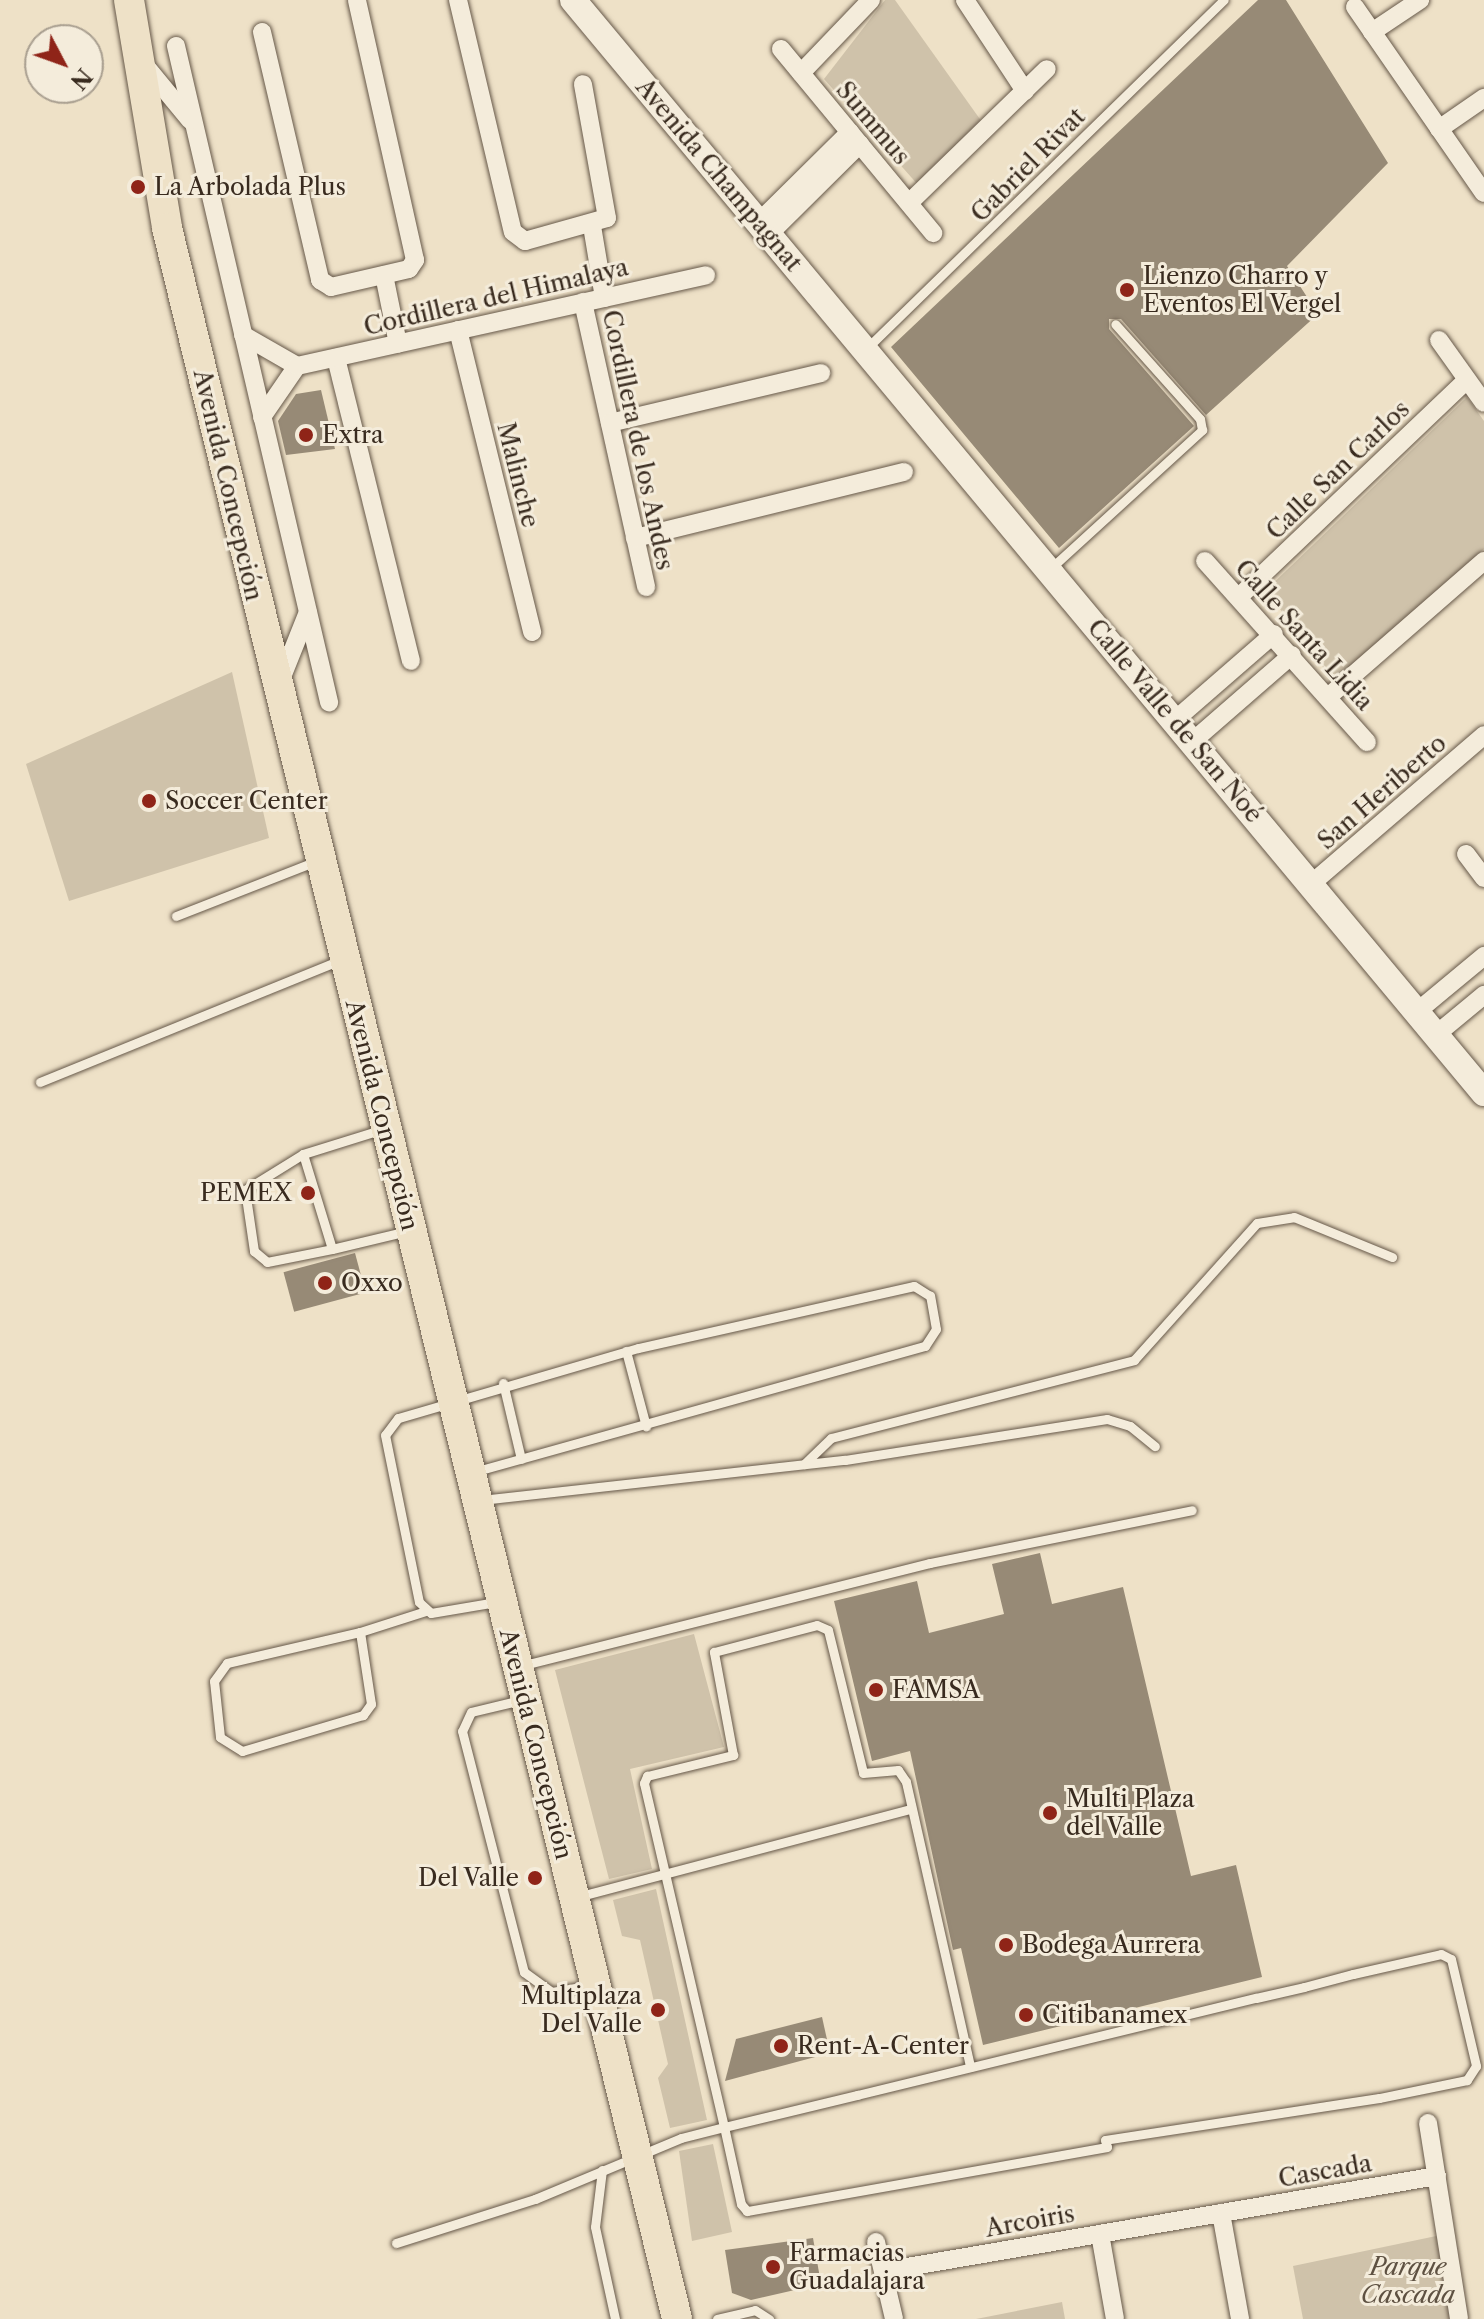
<!DOCTYPE html>
<html>
<head>
<meta charset="utf-8">
<style>
  body { margin:0 }
  #map { position:relative; width:1484px; height:2319px; overflow:hidden; background:#eee1c7; font-family:"Libre Caslon Text",serif }
  div>[style] { position:absolute }
  .green>* { inset:0; background:#cfc2aa }
  .building>* { inset:0; background:#978a76; transform-origin:0 0 }
  .roads { filter:drop-shadow(0 0 2px #665849) drop-shadow(0 0 2px #665849) }
  .lane>* { height:9px; margin:-4.5px; padding:0 4.5px; transform-origin:4.5px; border-radius:4.5px; background:#f4ecdb }
  .street>* { height:18px; margin:-9px; padding:0 9px; transform-origin:9px; border-radius:9px; background:#f4ecdb }
  .secondary>* { height:26px; margin:-13px; padding:0 13px; transform-origin:13px; border-radius:13px; background:#f4ecdb }
  .primary>* { height:30px; margin:-15px; padding:0 15px; transform-origin:15px; border-radius:15px; background:#eee1c7 }
  .dots>* { width:22px; height:22px; translate:-50% -50%; box-sizing:border-box; border:4px solid #f4ecdb; border-radius:50% }
  span { translate:-50% -50%; white-space:nowrap; text-align:center; line-height:1.15; -webkit-text-stroke:6px #f4ecdb; paint-order:stroke }
  .street-label { font-size:24px; color:#392b1f }
  .poi-label { font-size:24px; color:#392b1f }
  .left { translate:0 -50%; text-align:left }
  .right { translate:-100% -50%; text-align:right }
  .park-label { font-size:24px; color:#5e5142; font-style:italic }
  .north { position:absolute; left:24px; top:24px; width:80px; height:80px; box-sizing:border-box; background:#f4ecdb; border:2px solid #a99f90; border-radius:50%; rotate:131deg; font-size:22px; font-weight:700; line-height:32px; text-align:center; color:#392b1f }
  .north::after { content:''; display:block; margin:auto; width:28px; height:36px; background:#8f2418; clip-path:polygon(50% 0,100% 100%,50% 72%,0 100%) }
</style>
</head>
<body>
<div id="map">
  <div class="green">
    <i style="clip-path:polygon(885px 0,895px 0,982px 122px,919px 186px,824px 79px)"></i>
    <i style="clip-path:polygon(1467px 397px,1484px 421px,1484px 549px,1340px 676px,1327px 673px,1266px 590px)"></i>
    <i style="clip-path:polygon(232px 672px,269px 838px,69px 901px,26px 764px)"></i>
    <i style="clip-path:polygon(694px 1634px,724px 1747px,630px 1769px,652px 1869px,609px 1879px,555px 1670px)"></i>
    <i style="clip-path:polygon(656px 1889px,707px 2120px,670px 2128px,658px 2078px,668px 2064px,640px 1940px,622px 1936px,613px 1900px)"></i>
    <i style="clip-path:polygon(713px 2144px,732px 2232px,692px 2241px,679px 2151px)"></i>
    <i style="clip-path:polygon(1441px 2235px,1455px 2319px,1303px 2319px,1293px 2266px)"></i>
    <i style="clip-path:polygon(1062px 2302px,1065px 2319px,976px 2319px)"></i>
  </div>
  <div class="building">
    <i style="clip-path:polygon(1258px 0,1286px 0,1388px 163px,1287px 266px,1318px 314px,1206px 415px,1121px 319px,1109px 319px,1109px 329px,1194px 426px,1059px 548px,891px 347px)"></i>
    <i style="clip-path:polygon(321px 390px,335px 449px,286px 455px,278px 421px,296px 394px)"></i>
    <i style="left:355px;top:1253px;width:41px;height:74px;rotate:75deg"></i>
    <i style="clip-path:polygon(1040px 1553px,1052px 1604px,1123px 1587px,1191px 1876px,1236px 1865px,1262px 1977px,983px 2045px,961px 1948px,953px 1950px,910px 1751px,872px 1761px,834px 1601px,917px 1581px,929px 1633px,1004px 1614px,992px 1564px)"></i>
    <i style="clip-path:polygon(822px 2017px,830px 2053px,725px 2081px,736px 2039px)"></i>
    <i style="clip-path:polygon(813px 2238px,821px 2284px,751px 2300px,732px 2293px,725px 2250px)"></i>
  </div>
  <div class="roads">
    <div class="lane">
      <i style="left:868px;top:347px;width:497px;rotate:-44.3deg"></i>
      <i style="left:1051px;top:568px;width:205px;rotate:-42.4deg"></i>
      <i style="left:1202px;top:430px;width:11px;rotate:-100deg"></i>
      <i style="left:1200px;top:419px;width:127px;rotate:-131.8deg"></i>
      <i style="left:176px;top:916px;width:150px;rotate:-21.4deg"></i>
      <i style="left:40px;top:1082px;width:324px;rotate:-22.1deg"></i>
      <i style="left:380px;top:1130px;width:81px;rotate:162.7deg"></i>
      <i style="left:303px;top:1154px;width:99px;rotate:73deg"></i>
      <i style="left:332px;top:1249px;width:77px;rotate:-13.5deg"></i>
      <i style="left:303px;top:1154px;width:68px;rotate:148.2deg"></i>
      <i style="left:245px;top:1190px;width:62px;rotate:81.6deg"></i>
      <i style="left:254px;top:1251px;width:17px;rotate:40deg"></i>
      <i style="left:267px;top:1262px;width:66px;rotate:-11.3deg"></i>
      <i style="left:626px;top:1351px;width:78px;rotate:75.1deg"></i>
      <i style="left:503px;top:1383px;width:78px;rotate:76.7deg"></i>
      <i style="left:804px;top:1464px;width:37px;rotate:-44deg"></i>
      <i style="left:831px;top:1438px;width:313px;rotate:-14.4deg"></i>
      <i style="left:1134px;top:1360px;width:184px;rotate:-48.1deg"></i>
      <i style="left:1257px;top:1223px;width:37px;rotate:-9deg"></i>
      <i style="left:1294px;top:1217px;width:106px;rotate:22.2deg"></i>
      <i style="left:477px;top:1471px;width:465px;rotate:-15.6deg"></i>
      <i style="left:925px;top:1346px;width:20px;rotate:-57deg"></i>
      <i style="left:936px;top:1329px;width:34px;rotate:-100deg"></i>
      <i style="left:930px;top:1296px;width:19px;rotate:-148deg"></i>
      <i style="left:914px;top:1286px;width:283px;rotate:167.3deg"></i>
      <i style="left:638px;top:1348px;width:250px;rotate:163.7deg"></i>
      <i style="left:398px;top:1418px;width:21px;rotate:127deg"></i>
      <i style="left:385px;top:1435px;width:170px;rotate:78.5deg"></i>
      <i style="left:419px;top:1602px;width:16px;rotate:43deg"></i>
      <i style="left:431px;top:1613px;width:66px;rotate:-9.6deg"></i>
      <i style="left:481px;top:1500px;width:366px;rotate:-6.3deg"></i>
      <i style="left:845px;top:1460px;width:265px;rotate:-8.9deg"></i>
      <i style="left:1107px;top:1419px;width:24px;rotate:17deg"></i>
      <i style="left:1130px;top:1426px;width:32px;rotate:39deg"></i>
      <i style="left:360px;top:1632px;width:73px;rotate:81.3deg"></i>
      <i style="left:371px;top:1704px;width:14px;rotate:126deg"></i>
      <i style="left:363px;top:1715px;width:126px;rotate:163.4deg"></i>
      <i style="left:242px;top:1751px;width:26px;rotate:-148deg"></i>
      <i style="left:220px;top:1737px;width:56px;rotate:-96.1deg"></i>
      <i style="left:214px;top:1681px;width:22px;rotate:-54deg"></i>
      <i style="left:227px;top:1663px;width:137px;rotate:-13.1deg"></i>
      <i style="left:360px;top:1632px;width:69px;rotate:-17.7deg"></i>
      <i style="left:520px;top:1666px;width:423px;rotate:-14.1deg"></i>
      <i style="left:930px;top:1563px;width:267px;rotate:-11.4deg"></i>
      <i style="left:521px;top:1700px;width:51px;rotate:166.5deg"></i>
      <i style="left:471px;top:1712px;width:21px;rotate:115deg"></i>
      <i style="left:462px;top:1731px;width:249px;rotate:75.6deg"></i>
      <i style="left:524px;top:1972px;width:34px;rotate:36deg"></i>
      <i style="left:552px;top:1992px;width:41px;rotate:-9.9deg"></i>
      <i style="left:577px;top:1897px;width:344px;rotate:-14.8deg"></i>
      <i style="left:602px;top:2170px;width:57px;rotate:97deg"></i>
      <i style="left:595px;top:2227px;width:94px;rotate:77.7deg"></i>
      <i style="left:396px;top:2243px;width:146px;rotate:-17.6deg"></i>
      <i style="left:535px;top:2199px;width:158px;rotate:-22.7deg"></i>
      <i style="left:681px;top:2138px;width:44px;rotate:-14.3deg"></i>
      <i style="left:724px;top:2127px;width:137px;rotate:-13.5deg"></i>
      <i style="left:857px;top:2095px;width:411px;rotate:-13.7deg"></i>
      <i style="left:1256px;top:1998px;width:49px;rotate:-12.9deg"></i>
      <i style="left:1304px;top:1987px;width:51px;rotate:-14.9deg"></i>
      <i style="left:1353px;top:1974px;width:90px;rotate:-12.8deg"></i>
      <i style="left:1441px;top:1954px;width:11px;rotate:27deg"></i>
      <i style="left:1451px;top:1959px;width:110px;rotate:76.8deg"></i>
      <i style="left:1476px;top:2066px;width:17px;rotate:123deg"></i>
      <i style="left:1467px;top:2080px;width:90px;rotate:168.4deg"></i>
      <i style="left:1379px;top:2098px;width:277px;rotate:171.3deg"></i>
      <i style="left:1105px;top:2140px;width:7px;rotate:74deg"></i>
      <i style="left:1107px;top:2147px;width:366px;rotate:169.9deg"></i>
      <i style="left:747px;top:2211px;width:9px;rotate:-131deg"></i>
      <i style="left:741px;top:2204px;width:79px;rotate:-102.4deg"></i>
      <i style="left:724px;top:2127px;width:353px;rotate:-103.1deg"></i>
      <i style="left:644px;top:1783px;width:8px;rotate:-67deg"></i>
      <i style="left:647px;top:1776px;width:89px;rotate:-13.7deg"></i>
      <i style="left:733px;top:1755px;width:105px;rotate:-100.5deg"></i>
      <i style="left:714px;top:1652px;width:106px;rotate:-14.7deg"></i>
      <i style="left:817px;top:1625px;width:12px;rotate:24deg"></i>
      <i style="left:828px;top:1630px;width:147px;rotate:76.2deg"></i>
      <i style="left:863px;top:1773px;width:35px;rotate:-5deg"></i>
      <i style="left:898px;top:1770px;width:14px;rotate:56deg"></i>
      <i style="left:906px;top:1782px;width:292px;rotate:77.3deg"></i>
      <i style="left:717px;top:2319px;width:39px;rotate:-13deg"></i>
      <i style="left:755px;top:2310px;width:17px;rotate:33deg"></i>
    </div>
    <div class="street">
      <i style="left:458px;top:0;width:238px;rotate:76.7deg"></i>
      <i style="left:513px;top:232px;width:15px;rotate:37deg"></i>
      <i style="left:525px;top:241px;width:85px;rotate:-15.7deg"></i>
      <i style="left:607px;top:218px;width:136px;rotate:-100.2deg"></i>
      <i style="left:965px;top:0;width:109px;rotate:56.6deg"></i>
      <i style="left:1355px;top:7px;width:226px;rotate:55.3deg"></i>
      <i style="left:262px;top:32px;width:255px;rotate:76.8deg"></i>
      <i style="left:320px;top:280px;width:13px;rotate:32deg"></i>
      <i style="left:331px;top:287px;width:80px;rotate:-13deg"></i>
      <i style="left:409px;top:269px;width:11px;rotate:-56deg"></i>
      <i style="left:415px;top:260px;width:266px;rotate:-102.6deg"></i>
      <i style="left:1372px;top:32px;width:58px;rotate:-33.7deg"></i>
      <i style="left:176px;top:46px;width:674px;rotate:76.87deg"></i>
      <i style="left:781px;top:49px;width:239px;rotate:50.4deg"></i>
      <i style="left:143px;top:63px;width:74px;rotate:50.5deg"></i>
      <i style="left:801px;top:73px;width:101px;rotate:-46.2deg"></i>
      <i style="left:1439px;top:129px;width:55px;rotate:-34.6deg"></i>
      <i style="left:909px;top:203px;width:192px;rotate:-44.2deg"></i>
      <i style="left:759px;top:222px;width:128px;rotate:-44.7deg"></i>
      <i style="left:592px;top:226px;width:73px;rotate:80.5deg"></i>
      <i style="left:769px;top:234px;width:128px;rotate:-44.7deg"></i>
      <i style="left:384px;top:275px;width:70px;rotate:78.5deg"></i>
      <i style="left:583px;top:302px;width:292px;rotate:77.5deg"></i>
      <i style="left:458px;top:330px;width:311px;rotate:76.2deg"></i>
      <i style="left:243px;top:335px;width:62px;rotate:29.9deg"></i>
      <i style="left:1439px;top:340px;width:77px;rotate:54.5deg"></i>
      <i style="left:336px;top:358px;width:312px;rotate:76.1deg"></i>
      <i style="left:262px;top:417px;width:62px;rotate:-55.5deg"></i>
      <i style="left:297px;top:366px;width:419px;rotate:-12.5deg"></i>
      <i style="left:610px;top:423px;width:217px;rotate:-13.3deg"></i>
      <i style="left:635px;top:538px;width:277px;rotate:-13.8deg"></i>
      <i style="left:1205px;top:561px;width:243px;rotate:48.2deg"></i>
      <i style="left:1241px;top:595px;width:312px;rotate:-43.6deg"></i>
      <i style="left:280px;top:682px;width:75px;rotate:-68.2deg"></i>
      <i style="left:1328px;top:697px;width:207px;rotate:-41.1deg"></i>
      <i style="left:1175px;top:720px;width:131px;rotate:-41deg"></i>
      <i style="left:1193px;top:741px;width:131px;rotate:-41deg"></i>
      <i style="left:1466px;top:854px;width:30px;rotate:53deg"></i>
      <i style="left:1311px;top:884px;width:228px;rotate:-40.7deg"></i>
      <i style="left:1419px;top:1010px;width:85px;rotate:-39.7deg"></i>
      <i style="left:1438px;top:1033px;width:60px;rotate:-39.6deg"></i>
      <i style="left:1428px;top:2123px;width:198px;rotate:81deg"></i>
      <i style="left:1221px;top:2213px;width:108px;rotate:79.8deg"></i>
      <i style="left:1100px;top:2234px;width:86px;rotate:80deg"></i>
      <i style="left:876px;top:2242px;width:79px;rotate:76.8deg"></i>
      <i style="left:884px;top:2271px;width:561px;rotate:-9.75deg"></i>
    </div>
    <div class="secondary">
      <i style="left:573px;top:0;width:1423px;rotate:50.19deg"></i>
    </div>
    <div class="primary">
      <i style="left:129px;top:0;width:231px;rotate:80.5deg"></i>
      <i style="left:167px;top:228px;width:2152px;rotate:76.29deg"></i>
    </div>
  </div>
  <div class="dots">
    <i style="left:138px;top:187px;background:#8f2418"></i>
    <i style="left:1127px;top:290px;background:#8f2418"></i>
    <i style="left:306px;top:435px;background:#8f2418"></i>
    <i style="left:149px;top:801px;background:#8f2418"></i>
    <i style="left:308px;top:1193px;background:#8f2418"></i>
    <i style="left:325px;top:1283px;background:#8f2418"></i>
    <i style="left:876px;top:1690px;background:#8f2418"></i>
    <i style="left:1050px;top:1813px;background:#8f2418"></i>
    <i style="left:535px;top:1878px;background:#8f2418"></i>
    <i style="left:1006px;top:1945px;background:#8f2418"></i>
    <i style="left:658px;top:2010px;background:#8f2418"></i>
    <i style="left:1026px;top:2015px;background:#8f2418"></i>
    <i style="left:781px;top:2046px;background:#8f2418"></i>
    <i style="left:773px;top:2267px;background:#8f2418"></i>
  </div>
  <div class="street-label">
    <span style="left:873px;top:123px;rotate:50deg">Summus</span>
    <span style="left:1028px;top:165px;rotate:-45deg">Gabriel Rivat</span>
    <span style="left:719px;top:175px;rotate:50deg">Avenida Champagnat</span>
    <span style="left:496px;top:297px;rotate:-13deg">Cordillera del Himalaya</span>
    <span style="left:638px;top:440px;rotate:78deg">Cordillera de los Andes</span>
    <span style="left:1338px;top:470px;rotate:-44deg">Calle San Carlos</span>
    <span style="left:518px;top:475px;rotate:76deg">Malinche</span>
    <span style="left:228px;top:485px;rotate:77deg">Avenida Concepción</span>
    <span style="left:1304px;top:635px;rotate:48deg">Calle Santa Lidia</span>
    <span style="left:1175px;top:721px;rotate:50deg">Calle Valle de San Noé</span>
    <span style="left:1382px;top:792px;rotate:-41deg">San Heriberto</span>
    <span style="left:382px;top:1115px;rotate:76deg">Avenida Concepción</span>
    <span style="left:536px;top:1744px;rotate:76deg">Avenida Concepción</span>
    <span style="left:1325px;top:2171px;rotate:-10deg">Cascada</span>
    <span style="left:1030px;top:2221px;rotate:-10deg">Arcoiris</span>
  </div>
  <div class="poi-label">
    <span class="left" style="left:154px;top:187px">La Arbolada Plus</span>
    <span class="left" style="left:1143px;top:290px">Lienzo Charro y<br>Eventos El Vergel</span>
    <span class="left" style="left:322px;top:435px">Extra</span>
    <span class="left" style="left:165px;top:801px">Soccer Center</span>
    <span class="right" style="left:292px;top:1193px">PEMEX</span>
    <span class="left" style="left:341px;top:1283px">Oxxo</span>
    <span class="left" style="left:892px;top:1690px">FAMSA</span>
    <span class="left" style="left:1066px;top:1813px">Multi Plaza<br>del Valle</span>
    <span class="right" style="left:519px;top:1878px">Del Valle</span>
    <span class="left" style="left:1022px;top:1945px">Bodega Aurrera</span>
    <span class="right" style="left:642px;top:2010px">Multiplaza<br>Del Valle</span>
    <span class="left" style="left:1042px;top:2015px">Citibanamex</span>
    <span class="left" style="left:797px;top:2046px">Rent-A-Center</span>
    <span class="left" style="left:789px;top:2267px">Farmacias<br>Guadalajara</span>
  </div>
  <div class="park-label">
    <span style="left:1408px;top:2281px">Parque<br>Cascada</span>
  </div>
  <div class="north">N</div>
</div>
</body>
</html>
